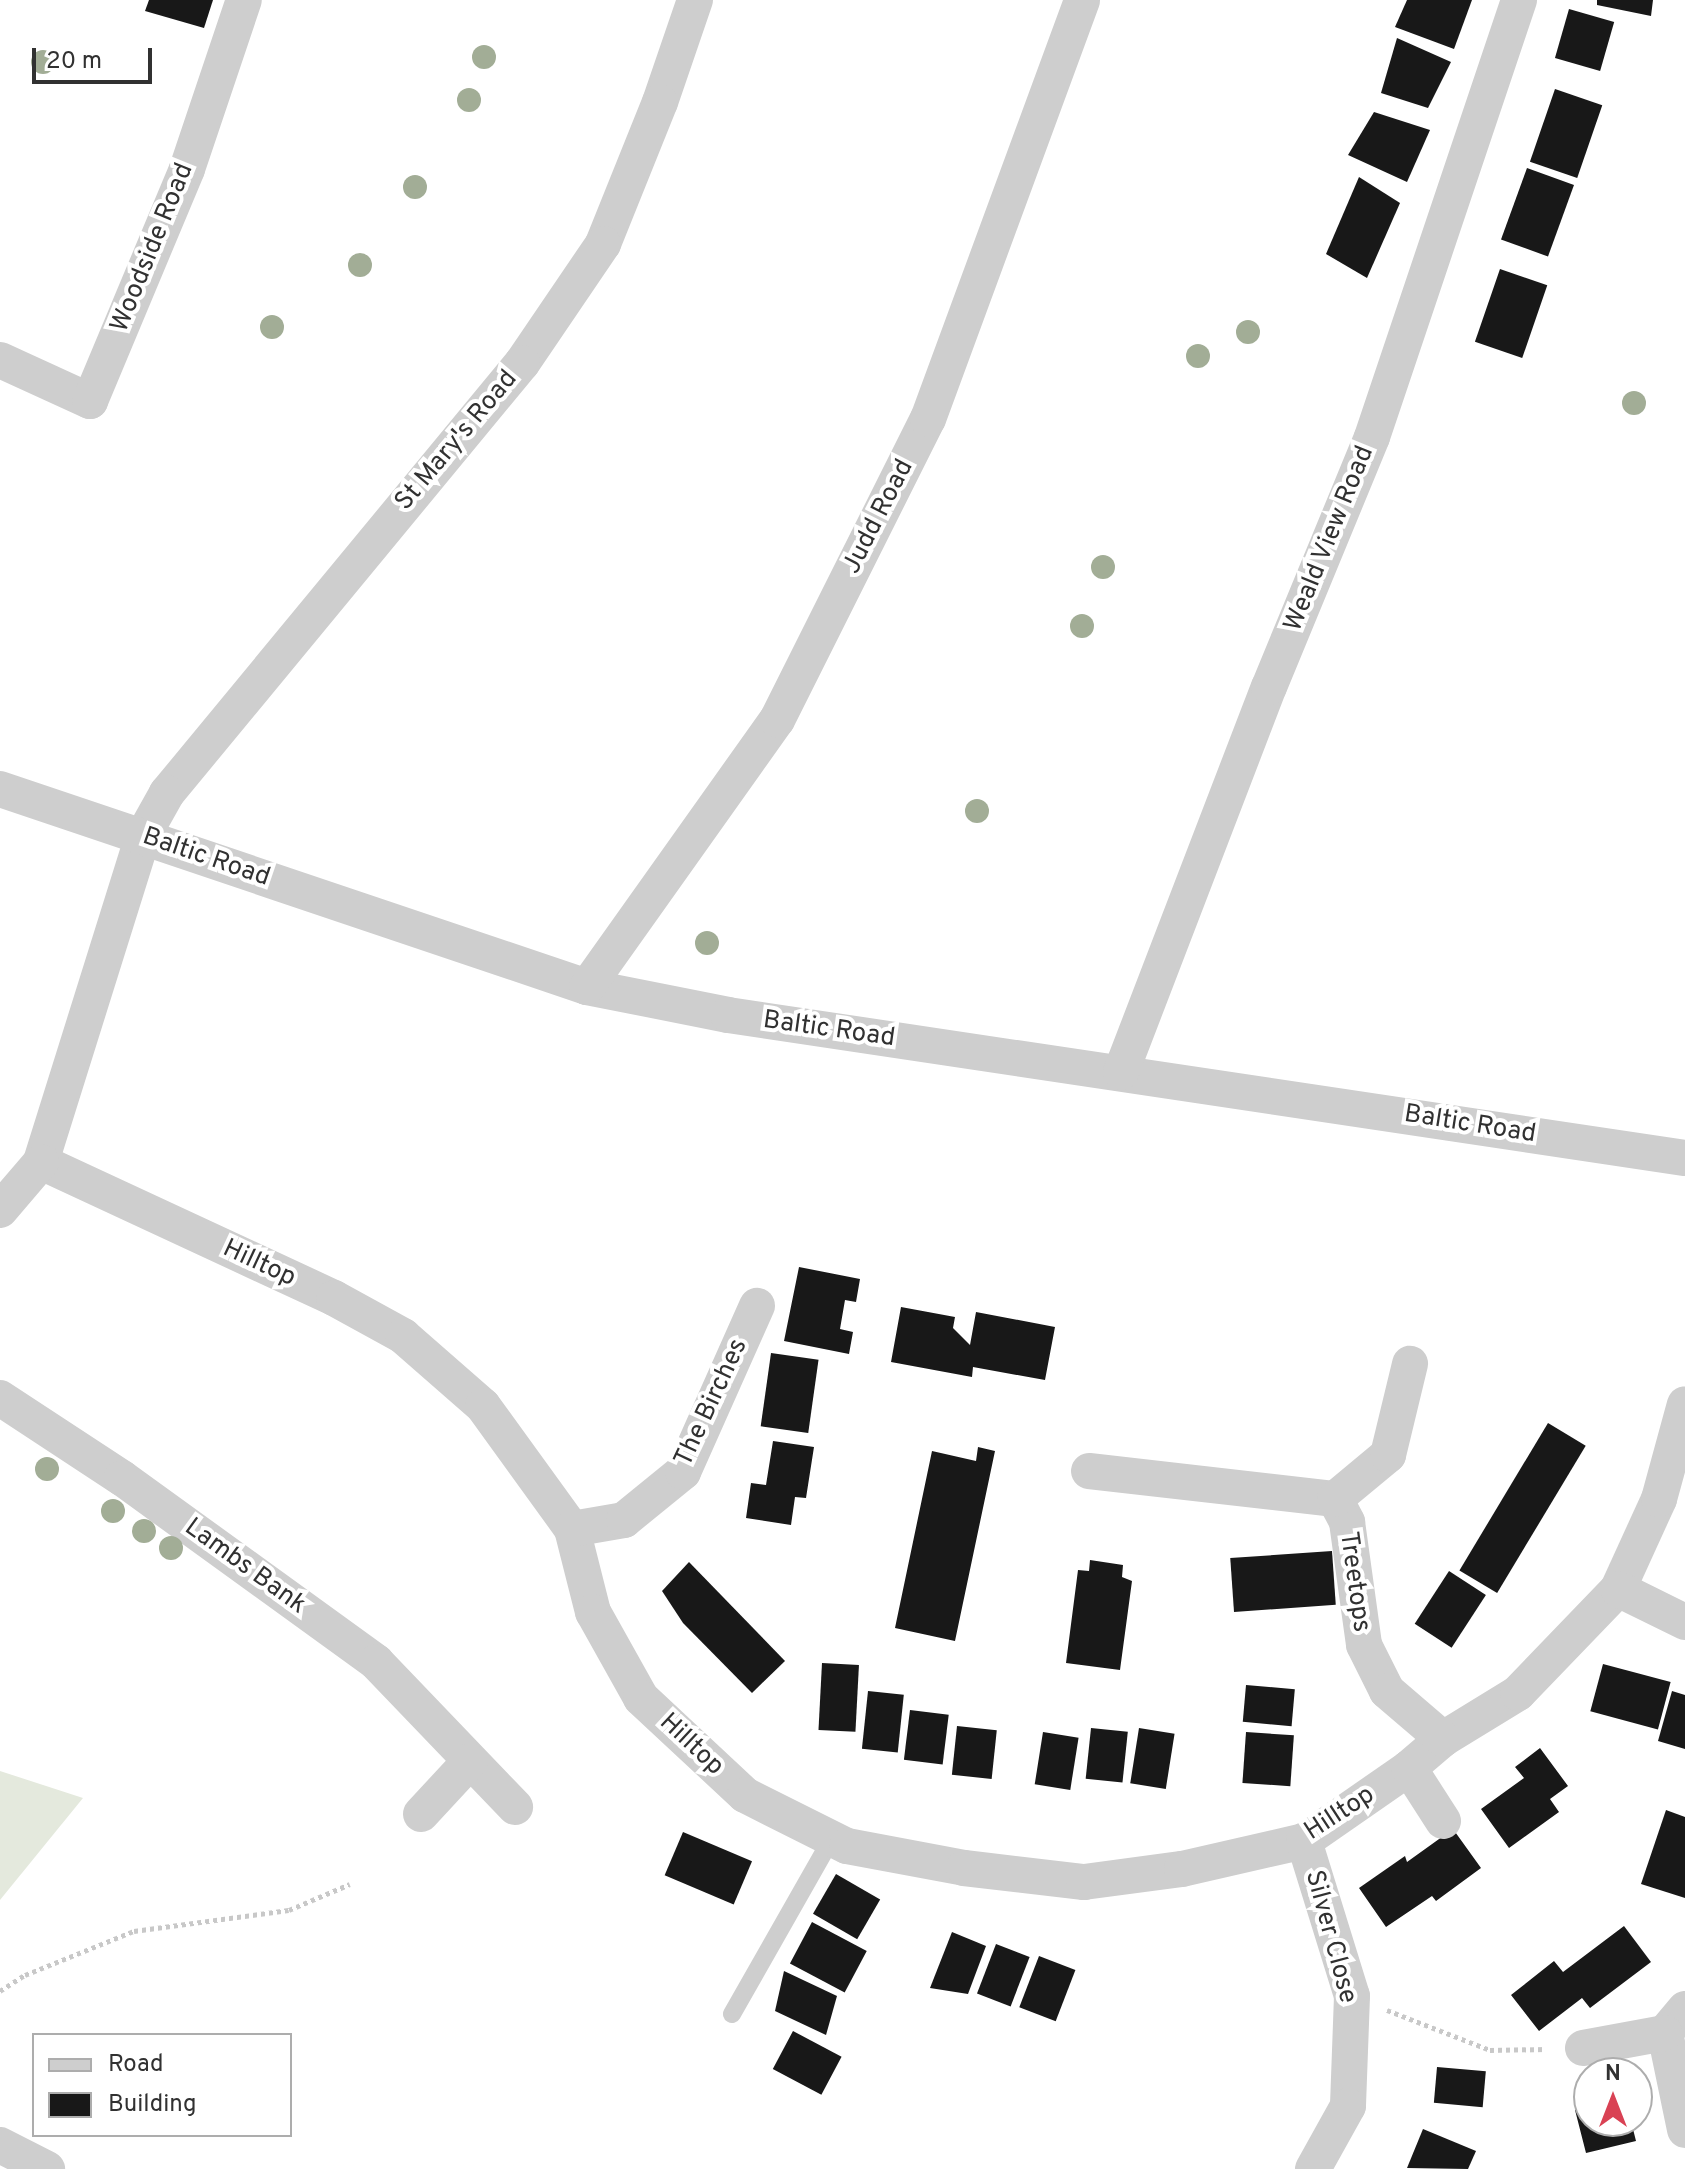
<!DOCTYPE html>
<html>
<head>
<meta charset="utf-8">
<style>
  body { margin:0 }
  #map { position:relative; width:1685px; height:2169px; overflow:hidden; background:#fff; font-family:Overpass,sans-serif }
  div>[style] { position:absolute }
  .green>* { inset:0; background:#e4e9dd }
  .building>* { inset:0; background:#181818; transform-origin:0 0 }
  .path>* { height:5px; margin-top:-2.5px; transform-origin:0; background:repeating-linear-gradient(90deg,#c8c8c8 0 4px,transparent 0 8px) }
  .service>* { height:18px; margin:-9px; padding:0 9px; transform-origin:9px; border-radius:9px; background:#cecece }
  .minor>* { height:36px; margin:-18px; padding:0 18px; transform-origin:18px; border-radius:18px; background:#cecece }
  .trees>* { width:24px; height:24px; margin:-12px; border-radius:50%; background:#a2ad96 }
  span { translate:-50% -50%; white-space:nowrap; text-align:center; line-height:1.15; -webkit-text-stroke:8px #fff; paint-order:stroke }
  .street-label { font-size:26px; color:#313131 }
  .legend { position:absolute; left:32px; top:2033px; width:260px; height:104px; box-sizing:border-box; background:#fff; border:2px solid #adadad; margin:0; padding:10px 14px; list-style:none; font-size:24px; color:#313131 }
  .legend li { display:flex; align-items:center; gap:16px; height:40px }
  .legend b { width:40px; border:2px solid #adadad }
  .north { position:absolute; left:1573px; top:2057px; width:80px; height:80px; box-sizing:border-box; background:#fff; border:2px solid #adadad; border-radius:50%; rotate:0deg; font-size:22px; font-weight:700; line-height:32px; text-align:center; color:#313131 }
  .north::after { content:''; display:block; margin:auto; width:28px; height:36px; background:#d94254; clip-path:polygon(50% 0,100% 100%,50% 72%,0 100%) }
  .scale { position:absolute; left:32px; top:48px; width:120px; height:36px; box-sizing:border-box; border:4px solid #313131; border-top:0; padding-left:10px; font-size:24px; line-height:28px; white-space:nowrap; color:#313131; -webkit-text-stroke:6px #fff; paint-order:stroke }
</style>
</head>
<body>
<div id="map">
  <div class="green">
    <i style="clip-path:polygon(0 1771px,83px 1798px,0 1900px)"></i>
  </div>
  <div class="building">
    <i style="clip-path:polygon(149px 0,213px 0,204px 28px,145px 11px)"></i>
    <i style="clip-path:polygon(1407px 0,1472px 0,1454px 49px,1395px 27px)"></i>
    <i style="clip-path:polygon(1597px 0,1653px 0,1651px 16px,1597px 5px)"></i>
    <i style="left:1569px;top:9px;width:47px;height:51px;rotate:16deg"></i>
    <i style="clip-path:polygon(1397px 38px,1451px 62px,1428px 108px,1381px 93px)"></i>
    <i style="left:1555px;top:89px;width:50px;height:77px;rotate:19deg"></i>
    <i style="clip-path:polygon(1374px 112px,1430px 130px,1407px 182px,1348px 155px)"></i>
    <i style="left:1527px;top:168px;width:50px;height:76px;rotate:20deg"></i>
    <i style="clip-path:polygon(1359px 177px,1400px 203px,1367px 278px,1326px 254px)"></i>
    <i style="left:1500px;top:269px;width:50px;height:77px;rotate:19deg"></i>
    <i style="clip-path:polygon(799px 1267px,860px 1279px,856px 1302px,845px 1300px,840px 1329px,853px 1332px,849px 1354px,784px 1341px)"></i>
    <i style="clip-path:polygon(901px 1307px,955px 1317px,953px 1328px,970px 1345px,976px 1312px,1055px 1327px,1045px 1380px,973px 1367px,972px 1377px,891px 1362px)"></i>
    <i style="left:771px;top:1353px;width:48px;height:74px;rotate:8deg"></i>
    <i style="left:1548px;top:1423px;width:44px;height:172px;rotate:31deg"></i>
    <i style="clip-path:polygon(773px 1441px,814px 1447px,806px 1498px,795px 1497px,791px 1525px,746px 1518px,751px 1483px,766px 1485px)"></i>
    <i style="clip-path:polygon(978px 1447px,995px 1451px,955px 1641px,895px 1628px,932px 1451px,976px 1461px)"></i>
    <i style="left:1332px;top:1551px;width:54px;height:102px;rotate:86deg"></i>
    <i style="clip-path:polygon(1090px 1560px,1123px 1565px,1122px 1577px,1132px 1581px,1120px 1670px,1066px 1663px,1078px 1570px,1089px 1571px)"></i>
    <i style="clip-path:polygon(689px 1562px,785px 1661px,752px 1693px,683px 1623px,662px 1591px)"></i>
    <i style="left:1449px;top:1571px;width:44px;height:63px;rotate:33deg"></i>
    <i style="left:822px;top:1663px;width:37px;height:67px;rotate:3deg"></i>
    <i style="left:1603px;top:1664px;width:70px;height:49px;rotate:15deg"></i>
    <i style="left:1246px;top:1685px;width:49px;height:37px;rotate:5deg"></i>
    <i style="left:868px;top:1691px;width:36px;height:58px;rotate:6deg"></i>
    <i style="clip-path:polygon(1672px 1691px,1685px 1695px,1685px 1749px,1658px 1741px)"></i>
    <i style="left:910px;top:1710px;width:39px;height:50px;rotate:7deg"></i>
    <i style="left:957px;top:1726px;width:40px;height:49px;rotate:6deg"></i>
    <i style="left:1091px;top:1728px;width:37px;height:51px;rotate:6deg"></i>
    <i style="left:1139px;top:1728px;width:36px;height:56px;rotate:9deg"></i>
    <i style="left:1043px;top:1732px;width:36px;height:53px;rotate:9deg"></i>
    <i style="left:1246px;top:1732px;width:48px;height:51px;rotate:4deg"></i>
    <i style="clip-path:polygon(1540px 1748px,1568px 1786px,1550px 1799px,1559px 1812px,1509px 1848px,1481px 1809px,1524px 1778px,1515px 1767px)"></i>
    <i style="clip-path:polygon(1666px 1810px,1685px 1817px,1685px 1898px,1641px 1884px)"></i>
    <i style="clip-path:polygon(1453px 1829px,1481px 1868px,1436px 1901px,1432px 1896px,1386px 1927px,1359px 1888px,1405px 1856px,1407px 1862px)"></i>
    <i style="left:683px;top:1832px;width:75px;height:47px;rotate:23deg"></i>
    <i style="left:836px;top:1874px;width:51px;height:46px;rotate:30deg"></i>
    <i style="left:812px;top:1922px;width:62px;height:47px;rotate:28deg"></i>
    <i style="clip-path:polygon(1624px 1926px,1651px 1962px,1590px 2008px,1582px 1998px,1539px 2031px,1511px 1995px,1554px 1961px,1563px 1972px)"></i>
    <i style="clip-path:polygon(952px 1932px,986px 1946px,968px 1994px,930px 1988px)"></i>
    <i style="left:996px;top:1944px;width:36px;height:53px;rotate:21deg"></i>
    <i style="left:1039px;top:1956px;width:39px;height:55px;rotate:21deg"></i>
    <i style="clip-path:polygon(784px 1971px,837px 1996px,826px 2035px,775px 2011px)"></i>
    <i style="left:793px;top:2031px;width:55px;height:43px;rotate:28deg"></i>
    <i style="left:1437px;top:2067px;width:49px;height:36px;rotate:5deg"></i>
    <i style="clip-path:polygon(1589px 2107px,1589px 2121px,1631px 2121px,1636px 2141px,1586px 2153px,1575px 2110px)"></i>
    <i style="clip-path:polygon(1423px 2129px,1476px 2151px,1468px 2169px,1407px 2168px)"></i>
  </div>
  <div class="path">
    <i style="left:0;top:1991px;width:30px;rotate:-33deg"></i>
    <i style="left:25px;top:1975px;width:118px;rotate:-22deg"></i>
    <i style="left:134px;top:1931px;width:156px;rotate:-7.7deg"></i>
    <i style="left:289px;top:1910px;width:66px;rotate:-23.1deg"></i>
    <i style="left:1387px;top:2010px;width:110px;rotate:21.2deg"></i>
    <i style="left:1490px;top:2050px;width:56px;rotate:-1deg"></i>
  </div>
  <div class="service">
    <i style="left:732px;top:2014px;width:202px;rotate:-60.4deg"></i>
  </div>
  <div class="minor">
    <i style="left:695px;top:0;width:108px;rotate:108.9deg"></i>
    <i style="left:660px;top:102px;width:153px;rotate:111.9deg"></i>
    <i style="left:603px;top:244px;width:144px;rotate:124.2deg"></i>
    <i style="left:522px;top:363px;width:558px;rotate:129.54deg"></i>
    <i style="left:167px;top:793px;width:49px;rotate:119.2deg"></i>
    <i style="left:143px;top:836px;width:342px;rotate:107.4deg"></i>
    <i style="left:41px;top:1162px;width:323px;rotate:24.9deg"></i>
    <i style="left:334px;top:1298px;width:79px;rotate:28.8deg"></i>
    <i style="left:403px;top:1336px;width:106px;rotate:41.2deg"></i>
    <i style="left:483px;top:1406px;width:152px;rotate:54.1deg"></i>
    <i style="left:572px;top:1529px;width:86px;rotate:75.8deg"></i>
    <i style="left:593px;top:1612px;width:98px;rotate:60.8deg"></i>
    <i style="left:641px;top:1698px;width:142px;rotate:43deg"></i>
    <i style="left:745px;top:1795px;width:114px;rotate:26.6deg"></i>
    <i style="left:847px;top:1846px;width:119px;rotate:10.6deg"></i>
    <i style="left:964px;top:1868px;width:121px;rotate:6.7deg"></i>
    <i style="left:1084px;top:1882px;width:99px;rotate:-7.6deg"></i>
    <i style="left:1182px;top:1869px;width:125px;rotate:-12.9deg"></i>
    <i style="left:1304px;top:1841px;width:128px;rotate:-34.8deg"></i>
    <i style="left:1409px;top:1768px;width:45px;rotate:-40.5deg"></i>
    <i style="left:1443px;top:1739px;width:88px;rotate:-31.5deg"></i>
    <i style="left:1518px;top:1693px;width:144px;rotate:-46.1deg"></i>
    <i style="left:1618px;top:1589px;width:99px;rotate:-65.5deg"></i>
    <i style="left:1659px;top:1499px;width:98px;rotate:-74.7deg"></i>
    <i style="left:0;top:360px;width:99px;rotate:24.5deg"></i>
    <i style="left:90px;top:401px;width:251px;rotate:-67.3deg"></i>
    <i style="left:187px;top:169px;width:178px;rotate:-71.4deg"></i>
    <i style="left:0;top:789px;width:619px;rotate:18.64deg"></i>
    <i style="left:587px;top:987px;width:144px;rotate:11.2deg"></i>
    <i style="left:728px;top:1015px;width:968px;rotate:8.5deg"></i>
    <i style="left:587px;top:987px;width:328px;rotate:-54.6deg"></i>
    <i style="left:777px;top:720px;width:337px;rotate:-63.4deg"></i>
    <i style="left:928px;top:419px;width:446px;rotate:-69.8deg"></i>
    <i style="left:1121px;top:1072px;width:412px;rotate:-69deg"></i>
    <i style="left:1269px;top:687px;width:270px;rotate:-67.6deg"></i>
    <i style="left:1372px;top:437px;width:461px;rotate:-71.4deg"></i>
    <i style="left:0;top:1210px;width:63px;rotate:-49.5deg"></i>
    <i style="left:0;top:1398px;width:146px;rotate:33.3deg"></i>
    <i style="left:122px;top:1478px;width:314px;rotate:35.9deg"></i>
    <i style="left:376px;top:1662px;width:201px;rotate:46.2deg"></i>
    <i style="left:1089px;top:1471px;width:248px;rotate:6.5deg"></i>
    <i style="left:1335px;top:1499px;width:26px;rotate:62deg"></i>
    <i style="left:1347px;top:1522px;width:124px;rotate:82.1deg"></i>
    <i style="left:1364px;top:1645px;width:51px;rotate:63.4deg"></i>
    <i style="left:1387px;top:1691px;width:74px;rotate:40.6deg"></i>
    <i style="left:1335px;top:1499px;width:69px;rotate:-39.7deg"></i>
    <i style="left:1388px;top:1455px;width:94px;rotate:-76.4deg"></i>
    <i style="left:572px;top:1529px;width:53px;rotate:-9.8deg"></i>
    <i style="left:624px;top:1520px;width:76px;rotate:-39.1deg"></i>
    <i style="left:683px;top:1472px;width:182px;rotate:-66deg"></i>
    <i style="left:1618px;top:1589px;width:75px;rotate:26.2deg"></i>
    <i style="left:1409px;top:1768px;width:63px;rotate:57.3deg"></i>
    <i style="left:421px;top:1814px;width:72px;rotate:-47.2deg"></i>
    <i style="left:1304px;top:1841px;width:162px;rotate:72.8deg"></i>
    <i style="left:1352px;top:1996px;width:110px;rotate:92.1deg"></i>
    <i style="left:1348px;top:2106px;width:72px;rotate:119.1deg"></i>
    <i style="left:1685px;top:2009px;width:31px;rotate:130deg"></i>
    <i style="left:1665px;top:2033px;width:99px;rotate:78.3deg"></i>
    <i style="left:1583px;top:2048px;width:83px;rotate:-10.4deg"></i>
    <i style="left:0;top:2145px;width:53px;rotate:27.1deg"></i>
  </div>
  <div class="trees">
    <i style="left:484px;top:57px"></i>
    <i style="left:43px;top:62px"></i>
    <i style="left:469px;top:100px"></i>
    <i style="left:415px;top:187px"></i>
    <i style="left:360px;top:265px"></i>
    <i style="left:272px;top:327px"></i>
    <i style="left:1248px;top:332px"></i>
    <i style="left:1198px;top:356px"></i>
    <i style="left:1634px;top:403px"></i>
    <i style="left:1103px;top:567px"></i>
    <i style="left:1082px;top:626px"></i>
    <i style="left:977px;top:811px"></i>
    <i style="left:707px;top:943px"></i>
    <i style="left:47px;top:1469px"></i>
    <i style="left:113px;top:1511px"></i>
    <i style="left:144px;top:1531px"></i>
    <i style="left:171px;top:1548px"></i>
  </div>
  <div class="street-label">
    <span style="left:153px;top:248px;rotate:-68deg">Woodside Road</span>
    <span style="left:457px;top:441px;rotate:-50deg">St Mary's Road</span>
    <span style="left:879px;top:517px;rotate:-63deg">Judd Road</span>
    <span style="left:1330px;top:539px;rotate:-68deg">Weald View Road</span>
    <span style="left:206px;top:858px;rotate:19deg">Baltic Road</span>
    <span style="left:829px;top:1030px;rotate:8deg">Baltic Road</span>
    <span style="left:1470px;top:1125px;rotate:9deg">Baltic Road</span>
    <span style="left:259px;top:1264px;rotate:25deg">Hilltop</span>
    <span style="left:712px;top:1403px;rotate:-65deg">The Birches</span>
    <span style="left:245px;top:1567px;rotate:36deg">Lambs Bank</span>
    <span style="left:1354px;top:1582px;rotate:82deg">Treetops</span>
    <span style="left:691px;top:1745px;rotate:43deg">Hilltop</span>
    <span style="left:1340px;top:1814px;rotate:-33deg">Hilltop</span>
    <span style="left:1330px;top:1937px;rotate:75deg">Silver Close</span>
  </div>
  <ul class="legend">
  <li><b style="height:10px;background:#cecece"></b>Road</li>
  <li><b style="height:22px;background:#181818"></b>Building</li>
  </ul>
  <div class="north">N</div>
  <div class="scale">20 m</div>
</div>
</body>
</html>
